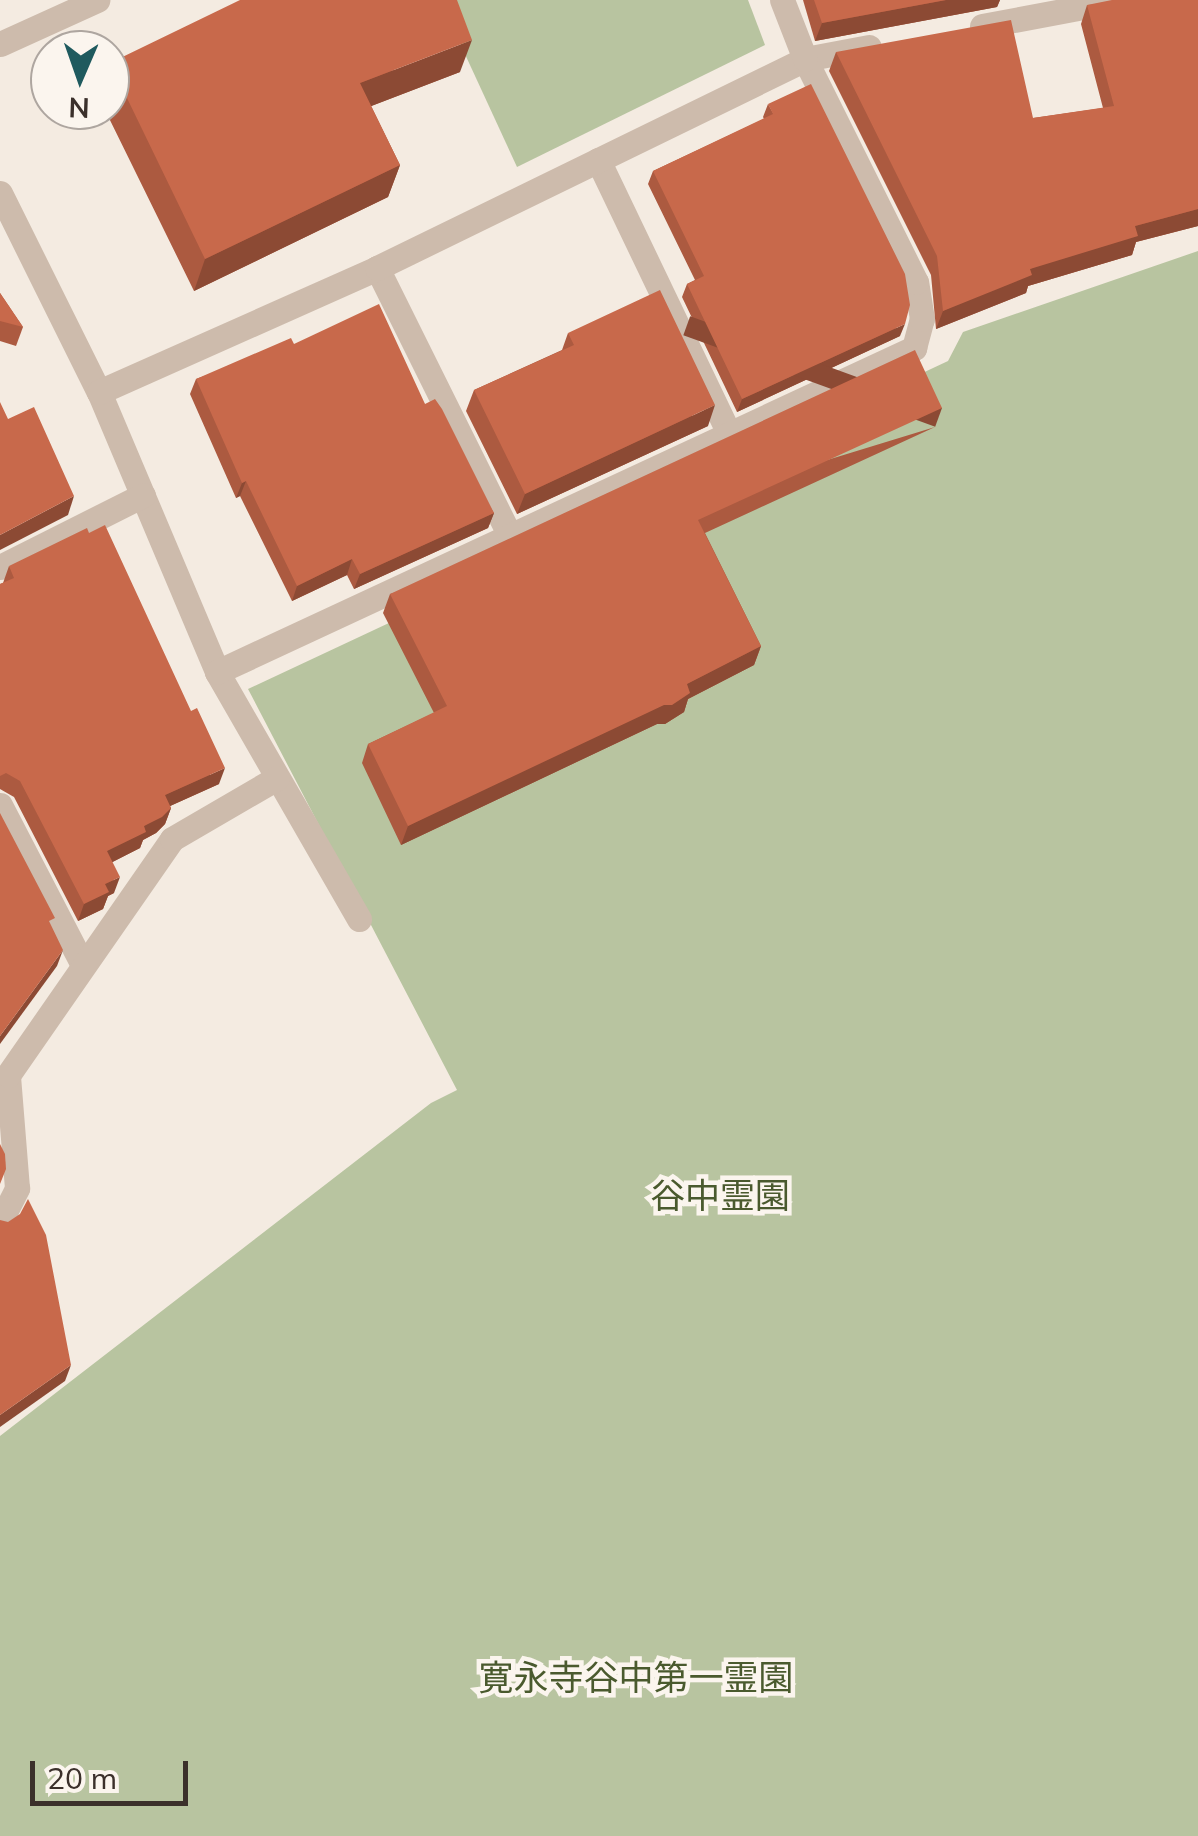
<!DOCTYPE html>
<html>
<head>
<meta charset="utf-8">
<style>
  body { margin:0 }
  #map { position:relative; width:1198px; height:1836px; overflow:hidden; background:#f4ebe1; font-family:Mulish,"Noto Sans JP",sans-serif }
  div>[style] { position:absolute }
  .green>* { inset:0; background:#b8c4a0 }
  .minor>* { height:25px; margin:-12.5px; padding:0 12.5px; transform-origin:12.5px; border-radius:12.5px; background:#cdbbac }
  .wall>* { inset:0; background:#ac5a40 }
  .shaded-wall>* { inset:0; background:#8c4a34; transform-origin:0 0 }
  .building>* { inset:0; background:#c8694b }
  span { translate:-50% -50%; white-space:nowrap; text-align:center; line-height:1.15; -webkit-text-stroke:9px #fbf5ee; paint-order:stroke }
  .park-label { font-size:35px; color:#4a5a2e }
  .north { position:absolute; left:30px; top:30px; width:100px; height:100px; box-sizing:border-box; background:#fbf5ee; border:2px solid #aea6a0; border-radius:50%; rotate:182deg; font-size:28px; font-weight:700; line-height:40px; text-align:center; color:#3b302b }
  .north::after { content:''; display:block; margin:auto; width:35px; height:45px; background:#1f5a5e; clip-path:polygon(50% 0,100% 100%,50% 72%,0 100%) }
  .scale { position:absolute; left:30px; top:1761px; width:158px; height:45px; box-sizing:border-box; border:5px solid #3b302b; border-top:0; padding-left:12px; font-size:30px; line-height:35px; white-space:nowrap; color:#3b302b; -webkit-text-stroke:8px #fbf5ee; paint-order:stroke }
</style>
</head>
<body>
<div id="map">
  <div class="green">
    <i style="clip-path:polygon(440px 0,748px 0,765px 45px,517px 167px)"></i>
    <i style="clip-path:polygon(1198px 251px,1198px 1836px,0 1836px,0 1436px,431px 1103px,457px 1090px,248px 689px,948px 361px,963px 332px)"></i>
  </div>
  <div class="minor">
    <i style="left:982px;top:26px;width:141px;rotate:-10.6deg"></i>
    <i style="left:0;top:44px;width:107px;rotate:-24.4deg"></i>
    <i style="left:598px;top:160px;width:305px;rotate:64.4deg"></i>
    <i style="left:0;top:193px;width:222px;rotate:63.6deg"></i>
    <i style="left:99px;top:392px;width:304px;rotate:67.1deg"></i>
    <i style="left:217px;top:672px;width:285px;rotate:60.1deg"></i>
    <i style="left:377px;top:268px;width:299px;rotate:63.6deg"></i>
    <i style="left:99px;top:392px;width:304px;rotate:-24deg"></i>
    <i style="left:377px;top:268px;width:476px;rotate:-26deg"></i>
    <i style="left:805px;top:59px;width:65px;rotate:-10.6deg"></i>
    <i style="left:0;top:567px;width:160px;rotate:-26.7deg"></i>
    <i style="left:217px;top:672px;width:769px;rotate:-24.93deg"></i>
    <i style="left:914px;top:348px;width:30px;rotate:-75deg"></i>
    <i style="left:922px;top:319px;width:37px;rotate:-99deg"></i>
    <i style="left:916px;top:282px;width:249px;rotate:-116.5deg"></i>
    <i style="left:805px;top:59px;width:63px;rotate:-111.3deg"></i>
    <i style="left:0;top:805px;width:180px;rotate:62.6deg"></i>
    <i style="left:0;top:1222px;width:38px;rotate:-63deg"></i>
    <i style="left:17px;top:1188px;width:113px;rotate:-94.6deg"></i>
    <i style="left:8px;top:1075px;width:287px;rotate:-55.2deg"></i>
    <i style="left:172px;top:839px;width:121px;rotate:-30.2deg"></i>
  </div>
  <div class="wall">
    <i style="clip-path:polygon(803px 0,1000px 0,997px 7px,815px 41px)"></i>
    <i style="clip-path:polygon(1198px 0,1198px 226px,1136px 242px,1132px 255px,1028px 286px,1026px 293px,936px 329px,931px 275px,829px 71px,836px 52px,1033px 118px,1103px 108px,1081px 24px,1087px 5px)"></i>
    <i style="clip-path:polygon(110px 63px,460px 72px,371px 106px,400px 165px,388px 197px,194px 291px,105px 110px,110px 110px)"></i>
    <i style="clip-path:polygon(768px 104px,900px 336px,737px 412px,682px 297px,687px 284px,695px 280px,648px 184px,653px 171px,764px 119px,763px 117px)"></i>
    <i style="clip-path:polygon(0 293px,23px 327px,16px 346px,0 341px)"></i>
    <i style="clip-path:polygon(568px 333px,708px 426px,517px 514px,466px 411px,474px 390px,562px 350px)"></i>
    <i style="clip-path:polygon(294px 344px,425px 404px,494px 513px,488px 528px,354px 589px,347px 575px,292px 601px,240px 496px,236px 498px,190px 394px,196px 379px)"></i>
    <i style="clip-path:polygon(935px 427px,705px 533px,761px 646px,754px 665px,688px 699px,684px 712px,665px 724px,657px 724px,401px 845px,362px 763px,368px 744px,434px 713px,383px 613px,390px 594px)"></i>
    <i style="clip-path:polygon(9px 566px,219px 784px,170px 806px,171px 808px,165px 824px,156px 833px,143px 840px,140px 848px,112px 862px,114px 893px,108px 896px,103px 909px,78px 921px,14px 797px,0 789px,0 584px,3px 583px)"></i>
  </div>
  <div class="shaded-wall">
    <i style="clip-path:polygon(946px 0,1000px 0,997px 7px,815px 41px,822px 23px)"></i>
    <i style="clip-path:polygon(472px 40px,460px 72px,348px 115px,360px 83px)"></i>
    <i style="clip-path:polygon(400px 165px,388px 197px,194px 291px,205px 259px)"></i>
    <i style="clip-path:polygon(1198px 209px,1198px 226px,1136px 242px,1132px 255px,1028px 286px,1026px 293px,936px 329px,943px 311px,1030px 269px,1135px 226px)"></i>
    <i style="clip-path:polygon(905px 324px,900px 336px,737px 412px,742px 399px)"></i>
    <i style="clip-path:polygon(715px 405px,708px 426px,517px 514px,525px 494px)"></i>
    <i style="left:942px;top:408px;width:20px;height:268px;rotate:110deg"></i>
    <i style="clip-path:polygon(246px 481px,240px 496px,236px 498px,242px 483px)"></i>
    <i style="clip-path:polygon(74px 496px,68px 515px,0 550px,0 535px)"></i>
    <i style="clip-path:polygon(494px 513px,488px 528px,354px 589px,360px 574px)"></i>
    <i style="clip-path:polygon(352px 559px,347px 575px,292px 601px,297px 586px)"></i>
    <i style="clip-path:polygon(761px 646px,754px 665px,688px 699px,684px 712px,665px 724px,657px 724px,401px 845px,408px 826px)"></i>
    <i style="clip-path:polygon(225px 768px,219px 784px,159px 811px,165px 795px)"></i>
    <i style="clip-path:polygon(171px 808px,165px 824px,156px 833px,143px 840px,140px 848px,101px 868px,107px 851px)"></i>
    <i style="clip-path:polygon(120px 877px,114px 893px,108px 896px,103px 909px,78px 921px,84px 904px,105px 884px)"></i>
    <i style="clip-path:polygon(63px 950px,57px 966px,0 1044px,0 1036px)"></i>
    <i style="clip-path:polygon(71px 1365px,65px 1381px,0 1427px,0 1415px)"></i>
  </div>
  <div class="building">
    <i style="clip-path:polygon(240px 0,457px 0,472px 40px,360px 83px,400px 165px,205px 259px,110px 63px)"></i>
    <i style="clip-path:polygon(814px 0,946px 0,822px 23px)"></i>
    <i style="clip-path:polygon(1112px 0,1198px 0,1198px 209px,1135px 226px,1138px 236px,1030px 269px,1032px 275px,943px 311px,937px 256px,836px 52px,1011px 20px,1033px 118px,1114px 106px,1087px 5px)"></i>
    <i style="clip-path:polygon(811px 84px,905px 274px,910px 305px,905px 324px,742px 399px,687px 284px,704px 276px,653px 171px,773px 114px,768px 104px)"></i>
    <i style="clip-path:polygon(660px 290px,715px 405px,525px 494px,474px 390px,574px 345px,568px 333px)"></i>
    <i style="clip-path:polygon(0 293px,23px 327px,0 321px)"></i>
    <i style="clip-path:polygon(379px 304px,425px 404px,435px 399px,442px 409px,494px 513px,360px 574px,352px 559px,297px 586px,246px 481px,242px 483px,196px 379px,291px 338px,294px 344px)"></i>
    <i style="clip-path:polygon(915px 350px,942px 408px,698px 520px,761px 646px,687px 684px,690px 693px,672px 705px,664px 705px,408px 826px,368px 744px,447px 706px,390px 594px)"></i>
    <i style="clip-path:polygon(0 402px,8px 419px,34px 407px,74px 496px,0 535px)"></i>
    <i style="clip-path:polygon(105px 525px,191px 711px,197px 708px,225px 768px,165px 795px,171px 808px,162px 817px,144px 826px,146px 832px,107px 851px,120px 877px,105px 884px,109px 892px,84px 904px,20px 781px,6px 773px,0 776px,0 584px,14px 578px,9px 566px,87px 528px,89px 533px)"></i>
    <i style="clip-path:polygon(0 813px,55px 918px,49px 921px,63px 950px,0 1036px)"></i>
    <i style="clip-path:polygon(0 1144px,5px 1154px,6px 1169px,0 1184px)"></i>
    <i style="clip-path:polygon(28px 1199px,46px 1235px,71px 1365px,0 1415px,0 1220px,8px 1222px,20px 1214px)"></i>
  </div>
  <div class="park-label">
    <span style="left:720px;top:1195px">谷中霊園</span>
    <span style="left:636px;top:1677px">寛永寺谷中第一霊園</span>
  </div>
  <div class="north">N</div>
  <div class="scale">20 m</div>
</div>
</body>
</html>
